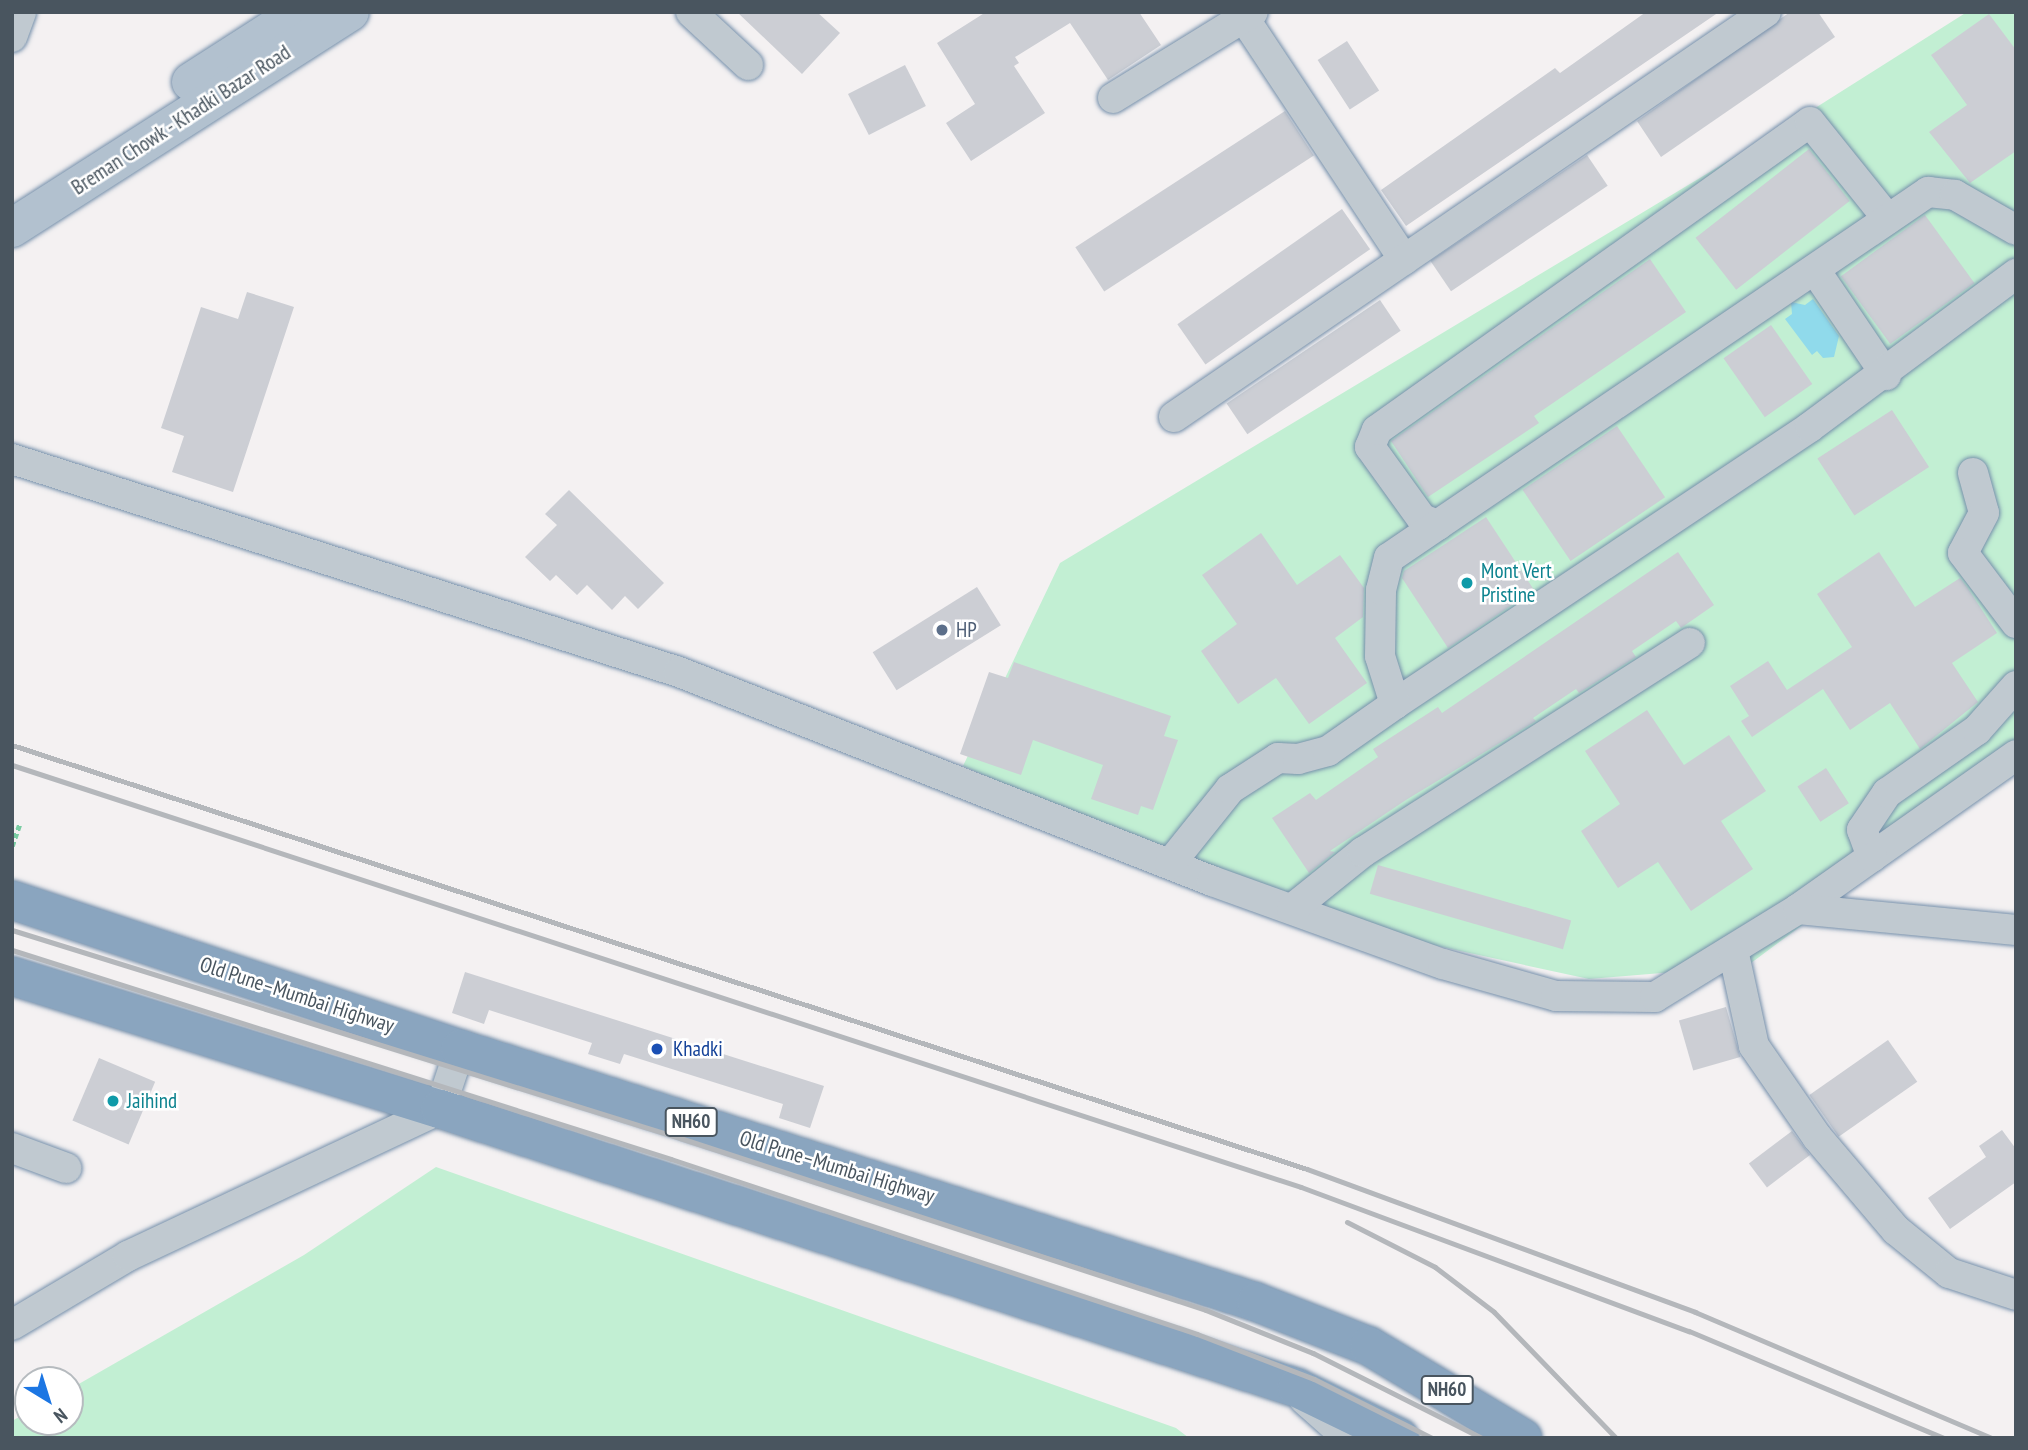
<!DOCTYPE html>
<html>
<head>
<meta charset="utf-8">
<style>
  body { margin:0 }
  #map { position:relative; width:2028px; height:1450px; overflow:hidden; background:#f4f1f2; font-family:"PT Sans Narrow",sans-serif }
  div>[style] { position:absolute }
  .green>* { inset:0; background:#c2efd3 }
  .water>* { inset:0; background:#90daeb }
  .building>* { inset:0; background:#ccced4; transform-origin:0 0 }
  .path>* { height:4.5px; margin-top:-2.25px; transform-origin:0; background:repeating-linear-gradient(90deg,#7acda3 0 5px,transparent 0 8.5px) }
  .roads { filter:drop-shadow(0 0 2px #7690ab) drop-shadow(0 0 2px #7690ab) }
  .minor>* { height:30px; margin:-15px; padding:0 15px; transform-origin:15px; border-radius:15px; background:#c0c9d0 }
  .major>* { height:38px; margin:-19px; padding:0 19px; transform-origin:19px; border-radius:19px; background:#b2c1cf }
  .highway>* { height:38px; margin:-19px; padding:0 19px; transform-origin:19px; border-radius:19px; background:#8aa5bf }
  .rail>* { height:5px; margin:-2.5px; padding:0 2.5px; transform-origin:2.5px; border-radius:2.5px; background:#b4b7bb }
  .dots>* { width:19px; height:19px; translate:-50% -50%; box-sizing:border-box; border:4px solid #fff; border-radius:50% }
  span { translate:-50% -50%; white-space:nowrap; text-align:center; line-height:1.15; -webkit-text-stroke:5px #fff; paint-order:stroke }
  .shield-label span { padding:2px 5px; background:#fff; border:2px solid; border-radius:5px; -webkit-text-stroke-width:0 }
  .shield-label { font-size:19px; color:#49555f; font-weight:700 }
  .street-label { font-size:21px; color:#49555f }
  .culture-label { font-size:21px; color:#0d838f }
  .left { translate:0 -50%; text-align:left }
  .service-label { font-size:21px; color:#4e5e75 }
  .transit-label { font-size:21px; color:#164399 }
  .frame { position:absolute; inset:0; border:14px solid #49555f; pointer-events:none }
  .north { position:absolute; left:14px; top:1366px; width:70px; height:70px; box-sizing:border-box; background:#fff; border:2px solid #b6bbbf; border-radius:50%; rotate:142deg; font-size:19px; font-weight:700; line-height:28px; text-align:center; color:#49555f }
  .north::after { content:''; display:block; margin:auto; width:24px; height:32px; background:#1c76e3; clip-path:polygon(50% 0,100% 100%,50% 72%,0 100%) }
</style>
</head>
<body>
<div id="map">
  <div class="green">
    <i style="clip-path:polygon(1967px 12px,2016px 12px,2016px 767px,1747px 966px,1589px 979px,1317px 920px,963px 766px,1060px 563px,1793px 122px)"></i>
    <i style="clip-path:polygon(436px 1167px,1176px 1428px,1189px 1438px,12px 1438px,12px 1421px,28px 1412px,28px 1422px,70px 1422px,70px 1389px,304px 1255px)"></i>
  </div>
  <div class="water">
    <i style="clip-path:polygon(1813px 299px,1839px 336px,1834px 357px,1823px 358px,1817px 351px,1812px 355px,1785px 319px,1792px 314px,1791px 302px,1805px 305px)"></i>
  </div>
  <div class="building">
    <i style="clip-path:polygon(737px 12px,817px 12px,840px 33px,802px 74px)"></i>
    <i style="clip-path:polygon(986px 12px,1139px 12px,1161px 45px,1108px 80px,1070px 23px,1015px 57px,1019px 63px,1014px 66px,1045px 113px,971px 161px,946px 123px,975px 104px,937px 43px)"></i>
    <i style="clip-path:polygon(1646px 12px,1719px 12px,1406px 226px,1381px 190px,1555px 68px,1560px 73px)"></i>
    <i style="clip-path:polygon(1790px 12px,1818px 12px,1835px 37px,1661px 157px,1637px 121px)"></i>
    <i style="clip-path:polygon(1989px 14px,2016px 50px,2016px 151px,1970px 183px,1929px 132px,1967px 105px,1931px 55px)"></i>
    <i style="left:1347px;top:41px;width:59px;height:35px;rotate:57deg"></i>
    <i style="left:905px;top:65px;width:46px;height:64px;rotate:63deg"></i>
    <i style="left:1285px;top:111px;width:53px;height:250px;rotate:57deg"></i>
    <i style="left:1809px;top:149px;width:66px;height:144px;rotate:52deg"></i>
    <i style="left:1587px;top:155px;width:37px;height:189px;rotate:56deg"></i>
    <i style="left:1342px;top:209px;width:49px;height:201px;rotate:55deg"></i>
    <i style="left:1925px;top:215px;width:84px;height:104px;rotate:54deg"></i>
    <i style="clip-path:polygon(1650px 259px,1686px 312px,1534px 416px,1539px 423px,1428px 497px,1391px 441px)"></i>
    <i style="clip-path:polygon(247px 292px,294px 307px,233px 492px,172px 472px,184px 436px,161px 428px,201px 307px,238px 319px)"></i>
    <i style="left:1380px;top:300px;width:37px;height:185px;rotate:56deg"></i>
    <i style="left:1771px;top:325px;width:72px;height:58px;rotate:55deg"></i>
    <i style="left:1892px;top:410px;width:68px;height:89px;rotate:57deg"></i>
    <i style="left:1617px;top:426px;width:86px;height:114px;rotate:56deg"></i>
    <i style="clip-path:polygon(569px 490px,664px 583px,638px 609px,625px 596px,612px 610px,587px 585px,577px 595px,556px 575px,550px 581px,525px 557px,557px 525px,545px 514px)"></i>
    <i style="clip-path:polygon(1486px 517px,1534px 590px,1448px 648px,1402px 578px,1404px 571px)"></i>
    <i style="clip-path:polygon(1261px 533px,1297px 585px,1340px 555px,1364px 588px,1363px 617px,1335px 638px,1367px 683px,1309px 724px,1276px 678px,1238px 704px,1201px 651px,1237px 624px,1202px 575px)"></i>
    <i style="clip-path:polygon(1678px 552px,1714px 605px,1681px 628px,1676px 621px,1632px 651px,1636px 657px,1579px 693px,1576px 689px,1533px 718px,1536px 721px,1406px 800px,1330px 851px,1335px 852px,1309px 873px,1272px 818px,1310px 793px,1316px 800px,1378px 757px,1373px 749px,1438px 707px,1442px 713px)"></i>
    <i style="clip-path:polygon(1879px 552px,1915px 607px,1960px 578px,1967px 587px,1997px 633px,1952px 663px,1978px 702px,1920px 749px,1890px 703px,1850px 730px,1823px 689px,1752px 737px,1741px 721px,1749px 716px,1730px 686px,1768px 661px,1787px 690px,1852px 647px,1817px 594px)"></i>
    <i style="left:977px;top:587px;width:45px;height:123px;rotate:58deg"></i>
    <i style="clip-path:polygon(1014px 662px,1171px 716px,1164px 736px,1178px 740px,1153px 810px,1141px 806px,1138px 815px,1091px 799px,1103px 765px,1033px 740px,1021px 775px,960px 754px,989px 672px,1008px 678px)"></i>
    <i style="clip-path:polygon(1647px 710px,1684px 765px,1729px 735px,1766px 791px,1721px 821px,1753px 869px,1691px 911px,1658px 862px,1618px 888px,1581px 831px,1620px 804px,1585px 751px)"></i>
    <i style="left:1826px;top:768px;width:42px;height:34px;rotate:57deg"></i>
    <i style="left:1378px;top:865px;width:201px;height:30px;rotate:16deg"></i>
    <i style="clip-path:polygon(465px 972px,824px 1086px,810px 1128px,779px 1118px,783px 1104px,624px 1054px,620px 1064px,588px 1054px,592px 1043px,489px 1010px,484px 1024px,452px 1013px)"></i>
    <i style="left:1726px;top:1007px;width:52px;height:49px;rotate:74deg"></i>
    <i style="left:1888px;top:1040px;width:51px;height:96px;rotate:55deg"></i>
    <i style="left:99px;top:1058px;width:61px;height:68px;rotate:23deg"></i>
    <i style="clip-path:polygon(2002px 1130px,2016px 1149px,2016px 1182px,1950px 1229px,1928px 1198px,1986px 1157px,1979px 1146px)"></i>
    <i style="left:1792px;top:1131px;width:30px;height:54px;rotate:53deg"></i>
  </div>
  <div class="path">
    <i style="left:12px;top:846px;width:24px;rotate:-71deg"></i>
  </div>
  <div class="roads">
    <div class="minor">
      <i style="left:691px;top:12px;width:78px;rotate:42.9deg"></i>
      <i style="left:1244px;top:18px;width:290px;rotate:56.5deg"></i>
      <i style="left:12px;top:37px;width:27px;rotate:-70deg"></i>
      <i style="left:1113px;top:98px;width:164px;rotate:-31.6deg"></i>
      <i style="left:1815px;top:270px;width:127px;rotate:55.9deg"></i>
      <i style="left:1174px;top:417px;width:717px;rotate:-34.38deg"></i>
      <i style="left:12px;top:459px;width:700px;rotate:17.71deg"></i>
      <i style="left:679px;top:672px;width:573px;rotate:21.41deg"></i>
      <i style="left:1212px;top:881px;width:245px;rotate:19.8deg"></i>
      <i style="left:1443px;top:964px;width:117px;rotate:15.8deg"></i>
      <i style="left:1556px;top:996px;width:99px;rotate:0.6deg"></i>
      <i style="left:1655px;top:997px;width:168px;rotate:-31.6deg"></i>
      <i style="left:1798px;top:909px;width:267px;rotate:-35.2deg"></i>
      <i style="left:1973px;top:473px;width:41px;rotate:74.6deg"></i>
      <i style="left:1984px;top:513px;width:45px;rotate:117.7deg"></i>
      <i style="left:1963px;top:553px;width:88px;rotate:52.9deg"></i>
      <i style="left:1438px;top:525px;width:17px;rotate:-159deg"></i>
      <i style="left:1422px;top:519px;width:89px;rotate:-125.8deg"></i>
      <i style="left:1370px;top:447px;width:18px;rotate:-68deg"></i>
      <i style="left:1377px;top:430px;width:531px;rotate:-35.42deg"></i>
      <i style="left:1810px;top:122px;width:124px;rotate:51.2deg"></i>
      <i style="left:1395px;top:704px;width:499px;rotate:-33.7deg"></i>
      <i style="left:1810px;top:427px;width:257px;rotate:-36.6deg"></i>
      <i style="left:1872px;top:857px;width:29px;rotate:-110deg"></i>
      <i style="left:1862px;top:830px;width:45px;rotate:-56deg"></i>
      <i style="left:1887px;top:793px;width:110px;rotate:-35deg"></i>
      <i style="left:1977px;top:730px;width:59px;rotate:-48.4deg"></i>
      <i style="left:1170px;top:864px;width:96px;rotate:-51.3deg"></i>
      <i style="left:1230px;top:789px;width:57px;rotate:-32.9deg"></i>
      <i style="left:1278px;top:758px;width:20px;rotate:3deg"></i>
      <i style="left:1298px;top:759px;width:31px;rotate:-15deg"></i>
      <i style="left:1328px;top:751px;width:82px;rotate:-35deg"></i>
      <i style="left:1395px;top:704px;width:50px;rotate:-107.4deg"></i>
      <i style="left:1380px;top:656px;width:66px;rotate:-89.1deg"></i>
      <i style="left:1381px;top:590px;width:33px;rotate:-76deg"></i>
      <i style="left:1389px;top:558px;width:652px;rotate:-34.18deg"></i>
      <i style="left:1928px;top:192px;width:27px;rotate:6deg"></i>
      <i style="left:1955px;top:195px;width:70px;rotate:29.8deg"></i>
      <i style="left:1292px;top:909px;width:91px;rotate:-38.8deg"></i>
      <i style="left:1363px;top:852px;width:388px;rotate:-32.6deg"></i>
      <i style="left:1798px;top:909px;width:219px;rotate:5.5deg"></i>
      <i style="left:1733px;top:950px;width:98px;rotate:77.7deg"></i>
      <i style="left:1754px;top:1046px;width:111px;rotate:55.3deg"></i>
      <i style="left:1817px;top:1137px;width:122px;rotate:49.7deg"></i>
      <i style="left:1896px;top:1230px;width:68px;rotate:39.1deg"></i>
      <i style="left:1949px;top:1273px;width:71px;rotate:18.2deg"></i>
      <i style="left:12px;top:1148px;width:58px;rotate:20.3deg"></i>
      <i style="left:12px;top:1325px;width:135px;rotate:-30.7deg"></i>
      <i style="left:128px;top:1256px;width:345px;rotate:-25.2deg"></i>
      <i style="left:440px;top:1109px;width:63px;rotate:-71.6deg"></i>
      <i style="left:1304px;top:1399px;width:59px;rotate:41.6deg"></i>
    </div>
    <div class="major">
      <i style="left:191px;top:82px;width:130px;rotate:-32.7deg"></i>
      <i style="left:12px;top:228px;width:401px;rotate:-32.6deg"></i>
    </div>
    <div class="highway">
      <i style="left:12px;top:900px;width:472px;rotate:18.4deg"></i>
      <i style="left:460px;top:1049px;width:835px;rotate:17.63deg"></i>
      <i style="left:1256px;top:1302px;width:121px;rotate:21.3deg"></i>
      <i style="left:1369px;top:1346px;width:179px;rotate:30.9deg"></i>
      <i style="left:12px;top:976px;width:448px;rotate:17.3deg"></i>
      <i style="left:440px;top:1109px;width:901px;rotate:18.03deg"></i>
      <i style="left:1297px;top:1388px;width:114px;rotate:25.9deg"></i>
    </div>
  </div>
  <div class="rail">
    <i style="left:12px;top:745px;width:1363px;rotate:18.13deg"></i>
    <i style="left:1307px;top:1169px;width:414px;rotate:20.2deg"></i>
    <i style="left:1695px;top:1312px;width:323px;rotate:23deg"></i>
    <i style="left:12px;top:765px;width:1356px;rotate:18.13deg"></i>
    <i style="left:1301px;top:1187px;width:414px;rotate:20.4deg"></i>
    <i style="left:1689px;top:1331px;width:276px;rotate:22.8deg"></i>
    <i style="left:12px;top:930px;width:700px;rotate:17.3deg"></i>
    <i style="left:680px;top:1138px;width:553px;rotate:18.11deg"></i>
    <i style="left:1206px;top:1310px;width:115px;rotate:21.9deg"></i>
    <i style="left:1313px;top:1353px;width:189px;rotate:26.7deg"></i>
    <i style="left:12px;top:950px;width:691px;rotate:17.6deg"></i>
    <i style="left:671px;top:1159px;width:554px;rotate:18.4deg"></i>
    <i style="left:1197px;top:1334px;width:125px;rotate:21deg"></i>
    <i style="left:1314px;top:1379px;width:132px;rotate:26.6deg"></i>
    <i style="left:1347px;top:1222px;width:99px;rotate:27.1deg"></i>
    <i style="left:1435px;top:1267px;width:74px;rotate:37.3deg"></i>
    <i style="left:1494px;top:1312px;width:175px;rotate:45.9deg"></i>
  </div>
  <div class="dots">
    <i style="left:1467px;top:583px;background:#0f9aa8"></i>
    <i style="left:942px;top:630px;background:#5c6f8a"></i>
    <i style="left:657px;top:1049px;background:#1a4fb4"></i>
    <i style="left:113px;top:1101px;background:#0f9aa8"></i>
  </div>
  <div class="shield-label">
    <span style="left:691px;top:1122px">NH60</span>
    <span style="left:1447px;top:1390px">NH60</span>
  </div>
  <div class="street-label">
    <span style="left:181px;top:120px;rotate:-33deg">Breman Chowk - Khadki Bazar Road</span>
    <span style="left:297px;top:995px;rotate:18deg">Old Pune–Mumbai Highway</span>
    <span style="left:837px;top:1167px;rotate:17deg">Old Pune–Mumbai Highway</span>
  </div>
  <div class="culture-label">
    <span class="left" style="left:1481px;top:583px">Mont Vert<br>Pristine</span>
    <span class="left" style="left:127px;top:1101px">Jaihind</span>
  </div>
  <div class="service-label">
    <span class="left" style="left:956px;top:630px">HP</span>
  </div>
  <div class="transit-label">
    <span class="left" style="left:673px;top:1049px">Khadki</span>
  </div>
  <div class="frame"></div>
  <div class="north">N</div>
</div>
</body>
</html>
